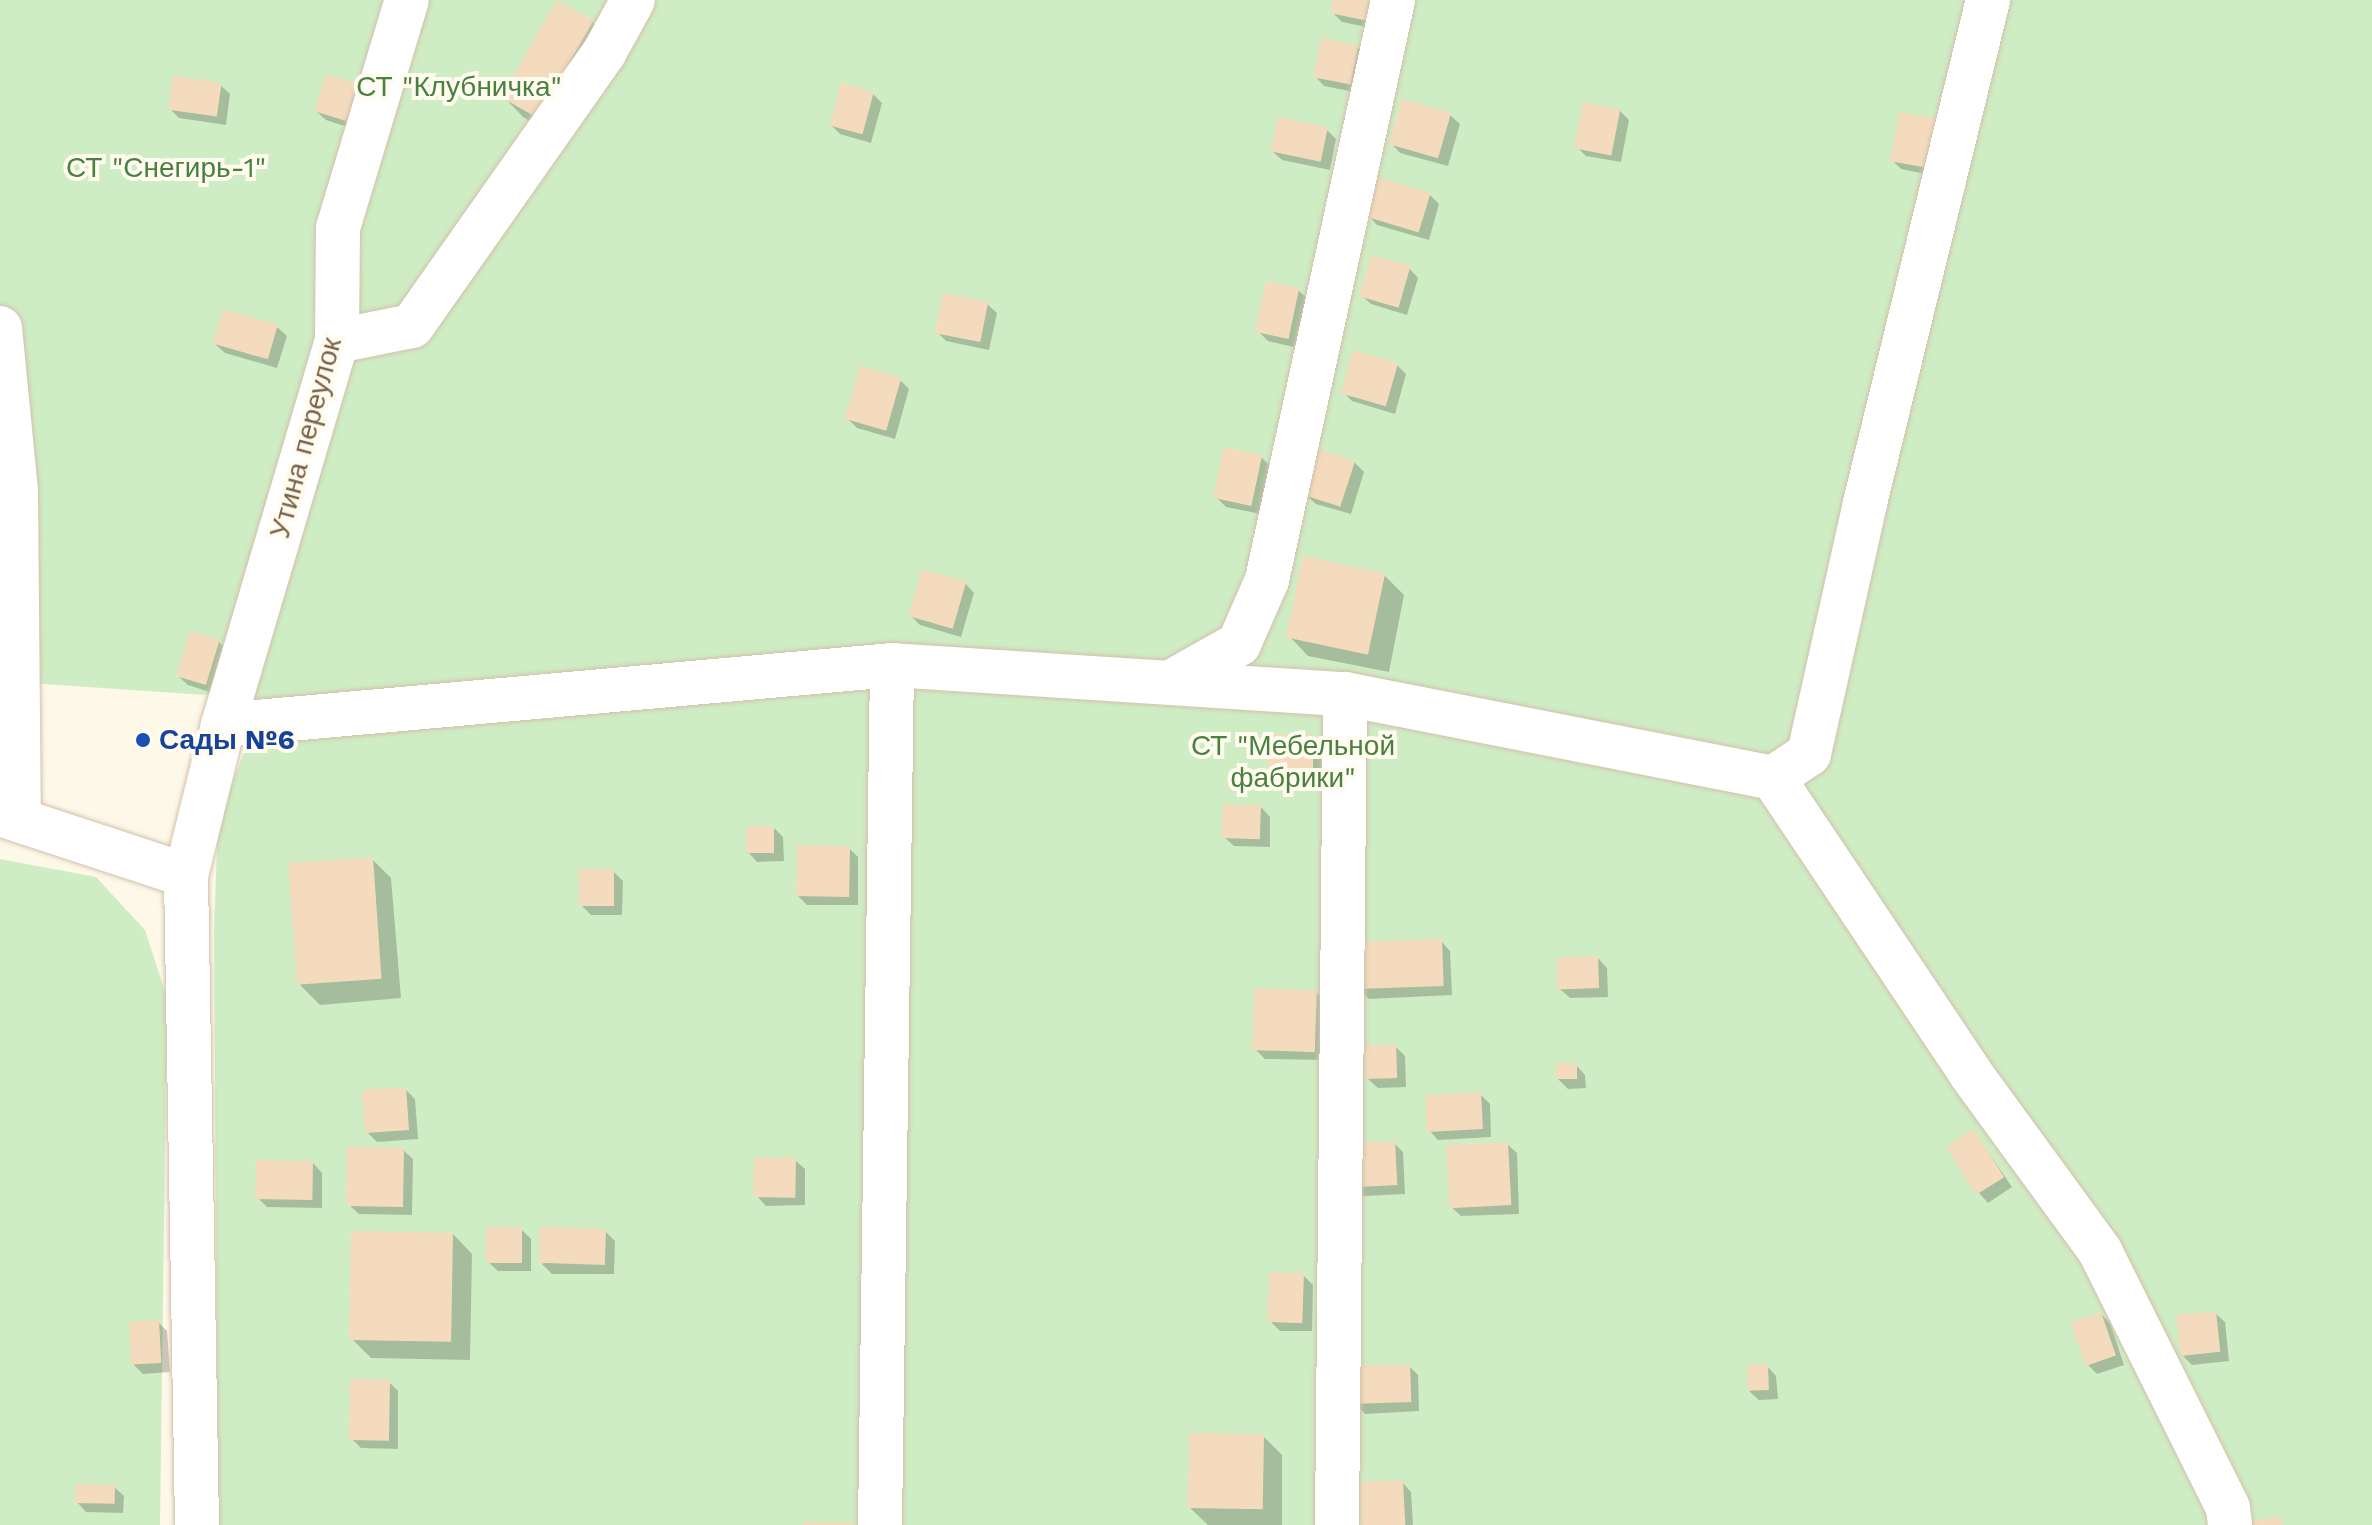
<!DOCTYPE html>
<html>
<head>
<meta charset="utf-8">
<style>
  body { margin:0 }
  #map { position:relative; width:2372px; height:1525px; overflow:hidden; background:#fef8e8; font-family:"Work Sans",sans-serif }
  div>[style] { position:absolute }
  .green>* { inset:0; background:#cfedc4 }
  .shadow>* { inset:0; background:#0003 }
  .building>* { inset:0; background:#f5dbbd; transform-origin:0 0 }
  .roads { filter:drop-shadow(0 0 2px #d1c1ac) drop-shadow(0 0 2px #d1c1ac) }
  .minor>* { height:44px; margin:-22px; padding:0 22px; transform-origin:22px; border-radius:22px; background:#fff }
  .dots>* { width:22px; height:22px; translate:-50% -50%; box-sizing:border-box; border:4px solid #fffbef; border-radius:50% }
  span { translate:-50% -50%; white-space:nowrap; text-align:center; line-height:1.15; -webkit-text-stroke:8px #fffbef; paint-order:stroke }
  .park-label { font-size:28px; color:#4a8140 }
  .street-label { font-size:28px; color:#7a6149 }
  .transit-label { font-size:28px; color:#164399; font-weight:700 }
  .left { translate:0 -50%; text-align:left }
</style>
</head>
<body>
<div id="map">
  <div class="green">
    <i style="clip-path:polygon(0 0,2372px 0,2372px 1525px,218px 1525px,214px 930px,218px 819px,265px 699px,0 681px)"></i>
    <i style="clip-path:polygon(0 859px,96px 877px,145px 930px,167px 998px,160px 1525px,0 1525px)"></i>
  </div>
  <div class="shadow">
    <i style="clip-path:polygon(1335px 0,1383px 0,1377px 29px,1342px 22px,1332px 12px)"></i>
    <i style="clip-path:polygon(592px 22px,611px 41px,558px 136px,523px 117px,504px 97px)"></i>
    <i style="clip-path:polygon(1357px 47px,1366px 56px,1359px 93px,1324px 86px,1315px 76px)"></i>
    <i style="clip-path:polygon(220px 85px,230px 94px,226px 125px,179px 118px,170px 109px)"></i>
    <i style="clip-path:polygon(358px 86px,357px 130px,326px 120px,316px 111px)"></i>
    <i style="clip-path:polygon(873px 94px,882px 103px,871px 143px,840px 134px,831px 125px)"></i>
    <i style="clip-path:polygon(1619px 110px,1629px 120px,1621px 162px,1586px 156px,1577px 147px)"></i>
    <i style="clip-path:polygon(1450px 115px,1460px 124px,1448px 166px,1400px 153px,1391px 143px)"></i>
    <i style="clip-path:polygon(1900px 115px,1941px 177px,1901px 169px,1892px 160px)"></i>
    <i style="clip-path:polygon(1327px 130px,1336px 139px,1330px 170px,1282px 160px,1272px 151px)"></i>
    <i style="clip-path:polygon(1430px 195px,1439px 204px,1429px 240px,1377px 225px,1368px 215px)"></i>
    <i style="clip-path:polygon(1409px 268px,1418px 278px,1407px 315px,1371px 304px,1361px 295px)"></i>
    <i style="clip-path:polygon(1298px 290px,1308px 299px,1298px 348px,1268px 341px,1259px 332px)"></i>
    <i style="clip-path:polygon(987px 304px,997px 313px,989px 350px,946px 341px,937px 332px)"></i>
    <i style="clip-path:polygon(277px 327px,287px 336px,277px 368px,225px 353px,215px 344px)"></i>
    <i style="clip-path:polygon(1397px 365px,1406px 374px,1395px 414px,1352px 401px,1343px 392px)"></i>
    <i style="clip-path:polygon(900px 380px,909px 389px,895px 439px,857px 428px,847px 418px)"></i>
    <i style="clip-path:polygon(1261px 457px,1270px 466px,1261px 514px,1226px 507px,1217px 498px)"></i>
    <i style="clip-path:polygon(1354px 462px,1364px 472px,1351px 514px,1316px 504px,1306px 495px)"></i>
    <i style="clip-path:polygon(1384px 575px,1404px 595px,1389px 672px,1308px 656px,1289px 636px)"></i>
    <i style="clip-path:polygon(965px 583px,974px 593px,961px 637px,920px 625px,911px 616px)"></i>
    <i style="clip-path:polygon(219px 642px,228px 651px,216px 694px,188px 685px,178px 676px)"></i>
    <i style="clip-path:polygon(1312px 736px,1322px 746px,1321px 778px,1279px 777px,1269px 768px)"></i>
    <i style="clip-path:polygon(1261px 807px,1270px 817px,1270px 847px,1234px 846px,1224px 837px)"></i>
    <i style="clip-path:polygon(774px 828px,783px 837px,784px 861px,757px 862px,748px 852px)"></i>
    <i style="clip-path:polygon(849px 848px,858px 857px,858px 905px,807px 905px,798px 896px)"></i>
    <i style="clip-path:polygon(372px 859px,391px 878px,401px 998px,320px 1005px,300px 985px)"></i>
    <i style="clip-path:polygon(613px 871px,623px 881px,622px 915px,591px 915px,582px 906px)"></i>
    <i style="clip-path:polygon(1441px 941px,1450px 951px,1452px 995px,1369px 999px,1359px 990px)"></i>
    <i style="clip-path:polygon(1598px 958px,1607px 968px,1608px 997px,1570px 998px,1560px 989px)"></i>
    <i style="clip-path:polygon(1316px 992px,1325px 1001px,1325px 1060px,1265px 1059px,1255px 1049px)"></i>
    <i style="clip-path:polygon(1396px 1047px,1405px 1056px,1406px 1087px,1378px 1088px,1368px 1079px)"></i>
    <i style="clip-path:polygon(1576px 1065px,1585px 1075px,1586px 1088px,1568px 1089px,1558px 1079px)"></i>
    <i style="clip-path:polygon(405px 1089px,415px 1099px,418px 1139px,377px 1142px,368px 1133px)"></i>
    <i style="clip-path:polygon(1480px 1094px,1490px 1104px,1491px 1137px,1438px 1140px,1429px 1130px)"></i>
    <i style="clip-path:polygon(1974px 1131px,2012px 1187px,1988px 1203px,1979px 1193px)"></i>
    <i style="clip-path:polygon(1394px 1143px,1403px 1152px,1405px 1194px,1363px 1196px,1353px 1186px)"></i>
    <i style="clip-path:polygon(1507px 1144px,1517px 1153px,1519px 1214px,1461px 1216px,1451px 1207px)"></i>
    <i style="clip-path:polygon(403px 1150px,413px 1159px,412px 1215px,359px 1214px,349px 1205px)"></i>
    <i style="clip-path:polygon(795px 1160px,805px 1169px,805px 1205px,766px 1206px,757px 1196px)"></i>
    <i style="clip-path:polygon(313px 1163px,322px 1173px,322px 1208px,267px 1207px,258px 1198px)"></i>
    <i style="clip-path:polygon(521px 1229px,531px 1239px,531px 1271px,498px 1271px,488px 1262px)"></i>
    <i style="clip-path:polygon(605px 1231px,615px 1241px,614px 1274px,552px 1274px,542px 1264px)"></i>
    <i style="clip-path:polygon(453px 1234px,472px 1254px,470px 1360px,371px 1358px,352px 1339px)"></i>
    <i style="clip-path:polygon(1303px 1275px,1313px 1285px,1312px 1331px,1280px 1331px,1270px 1321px)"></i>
    <i style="clip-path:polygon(2215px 1313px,2225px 1322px,2229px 1361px,2192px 1365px,2183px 1356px)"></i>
    <i style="clip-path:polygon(2101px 1314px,2110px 1323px,2124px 1365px,2097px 1374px,2088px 1365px)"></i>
    <i style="clip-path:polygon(158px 1322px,167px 1331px,170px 1372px,143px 1374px,134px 1365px)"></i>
    <i style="clip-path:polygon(1409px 1366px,1418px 1375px,1419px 1411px,1365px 1414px,1355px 1404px)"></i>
    <i style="clip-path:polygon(1767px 1366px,1776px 1376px,1778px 1399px,1759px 1400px,1749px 1391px)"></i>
    <i style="clip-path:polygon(389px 1382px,398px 1391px,398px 1449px,361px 1448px,352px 1439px)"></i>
    <i style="clip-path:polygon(1263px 1436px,1282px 1455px,1282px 1525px,1208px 1525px,1189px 1507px)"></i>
    <i style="clip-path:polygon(1402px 1482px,1411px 1492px,1413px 1525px,1362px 1525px)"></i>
    <i style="clip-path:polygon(114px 1487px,124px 1496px,123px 1513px,86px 1512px,77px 1502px)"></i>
  </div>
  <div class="building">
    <i style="left:557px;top:0;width:42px;height:112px;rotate:30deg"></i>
    <i style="clip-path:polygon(1333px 0,1372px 0,1368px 21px,1330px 13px)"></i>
    <i style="left:1321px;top:38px;width:38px;height:40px;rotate:11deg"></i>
    <i style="left:326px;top:74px;width:34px;height:39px;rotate:17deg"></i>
    <i style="left:173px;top:76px;width:49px;height:34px;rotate:8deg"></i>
    <i style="left:841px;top:83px;width:34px;height:44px;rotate:15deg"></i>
    <i style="left:1402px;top:99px;width:51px;height:47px;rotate:16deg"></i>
    <i style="left:1583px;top:102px;width:38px;height:47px;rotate:11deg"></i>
    <i style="left:1899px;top:112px;width:42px;height:50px;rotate:10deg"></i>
    <i style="left:1278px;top:117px;width:51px;height:35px;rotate:12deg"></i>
    <i style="left:1377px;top:177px;width:56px;height:41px;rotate:17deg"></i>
    <i style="left:1371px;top:255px;width:41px;height:43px;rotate:16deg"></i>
    <i style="left:1266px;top:281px;width:34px;height:52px;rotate:12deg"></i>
    <i style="left:943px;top:293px;width:46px;height:41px;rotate:11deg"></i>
    <i style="left:223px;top:309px;width:57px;height:36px;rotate:16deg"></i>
    <i style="left:1353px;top:350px;width:47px;height:45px;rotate:16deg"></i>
    <i style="left:860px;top:366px;width:43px;height:55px;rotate:16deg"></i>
    <i style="left:1224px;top:447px;width:39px;height:52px;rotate:12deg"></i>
    <i style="left:1318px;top:449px;width:39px;height:48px;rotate:18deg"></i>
    <i style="left:1303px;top:556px;width:84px;height:83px;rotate:12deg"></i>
    <i style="left:922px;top:569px;width:46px;height:49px;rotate:16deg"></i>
    <i style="left:190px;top:631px;width:31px;height:47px;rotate:17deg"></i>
    <i style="left:1267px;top:734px;width:46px;height:35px"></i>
    <i style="left:1223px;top:804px;width:38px;height:34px;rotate:2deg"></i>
    <i style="left:746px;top:826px;width:28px;height:27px"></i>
    <i style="left:797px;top:845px;width:53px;height:51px;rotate:1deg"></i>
    <i style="left:373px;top:857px;width:122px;height:85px;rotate:86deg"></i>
    <i style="left:614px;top:869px;width:37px;height:35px;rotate:90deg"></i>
    <i style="left:1442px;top:939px;width:47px;height:86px;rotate:88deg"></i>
    <i style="left:1598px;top:956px;width:32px;height:42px;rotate:88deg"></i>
    <i style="left:1254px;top:988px;width:63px;height:62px;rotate:2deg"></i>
    <i style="left:1396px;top:1044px;width:34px;height:31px;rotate:88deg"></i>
    <i style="left:1577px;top:1063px;width:16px;height:21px;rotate:90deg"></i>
    <i style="left:406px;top:1087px;width:43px;height:44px;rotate:86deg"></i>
    <i style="left:1481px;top:1092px;width:37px;height:56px;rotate:87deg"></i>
    <i style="left:1974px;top:1129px;width:57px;height:33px;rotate:58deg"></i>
    <i style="left:1395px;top:1141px;width:44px;height:45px;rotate:87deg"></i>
    <i style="left:1508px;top:1142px;width:63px;height:62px;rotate:87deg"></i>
    <i style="left:347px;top:1147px;width:57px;height:59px;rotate:1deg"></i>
    <i style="left:754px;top:1157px;width:42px;height:40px;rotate:1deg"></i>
    <i style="left:256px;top:1160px;width:57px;height:39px;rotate:1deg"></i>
    <i style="left:486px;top:1227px;width:36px;height:36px"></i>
    <i style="left:606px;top:1229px;width:36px;height:66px;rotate:92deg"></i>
    <i style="left:351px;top:1231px;width:102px;height:109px;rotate:1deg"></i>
    <i style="left:1269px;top:1272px;width:35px;height:50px;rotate:2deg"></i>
    <i style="left:2216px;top:1311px;width:41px;height:40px;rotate:84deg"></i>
    <i style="left:2101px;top:1312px;width:46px;height:32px;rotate:71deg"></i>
    <i style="left:159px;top:1320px;width:43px;height:30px;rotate:87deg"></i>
    <i style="left:1410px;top:1364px;width:38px;height:59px;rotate:88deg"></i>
    <i style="left:1768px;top:1364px;width:26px;height:21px;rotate:88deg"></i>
    <i style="left:350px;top:1379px;width:40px;height:61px;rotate:1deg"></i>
    <i style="left:1189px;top:1433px;width:75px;height:75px;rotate:1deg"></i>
    <i style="left:1403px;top:1480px;width:45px;height:44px;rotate:87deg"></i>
    <i style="left:75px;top:1484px;width:40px;height:19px;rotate:1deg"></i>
    <i style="clip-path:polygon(2281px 1517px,2282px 1525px,2249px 1525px,2248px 1521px)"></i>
    <i style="left:802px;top:1522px;width:52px;height:3px"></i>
  </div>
  <div class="roads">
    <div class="minor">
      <i style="left:0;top:328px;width:164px;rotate:84.4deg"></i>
      <i style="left:16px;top:491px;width:329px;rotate:89.5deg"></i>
      <i style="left:337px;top:341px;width:76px;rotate:-11.3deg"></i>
      <i style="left:412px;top:326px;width:334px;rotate:-54.9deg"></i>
      <i style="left:604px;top:53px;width:60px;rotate:-61.3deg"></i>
      <i style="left:1173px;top:681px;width:76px;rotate:-29.3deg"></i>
      <i style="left:1239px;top:644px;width:70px;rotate:-66.4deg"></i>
      <i style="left:1267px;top:580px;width:594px;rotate:-77.74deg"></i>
      <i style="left:223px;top:725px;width:672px;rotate:-5.12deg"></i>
      <i style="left:892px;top:665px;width:454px;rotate:3.7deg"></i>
      <i style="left:1345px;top:694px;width:436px;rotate:11.1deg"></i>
      <i style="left:1773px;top:778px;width:356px;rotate:56.2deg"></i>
      <i style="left:1971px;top:1074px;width:219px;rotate:53.9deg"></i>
      <i style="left:2100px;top:1251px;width:287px;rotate:63.5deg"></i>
      <i style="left:2228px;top:1508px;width:17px;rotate:83deg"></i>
      <i style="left:1773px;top:778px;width:43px;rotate:-33.7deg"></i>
      <i style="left:1809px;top:754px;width:257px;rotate:-77.4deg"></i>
      <i style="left:1865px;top:503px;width:518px;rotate:-76.26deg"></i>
      <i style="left:0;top:814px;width:196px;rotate:18.2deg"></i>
      <i style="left:197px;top:1525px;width:650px;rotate:-90.97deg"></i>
      <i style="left:186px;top:875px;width:154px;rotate:-76.1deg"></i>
      <i style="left:223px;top:725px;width:401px;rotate:-73.5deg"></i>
      <i style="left:337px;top:341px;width:113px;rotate:-89.5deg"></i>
      <i style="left:338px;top:228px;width:238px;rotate:-73.2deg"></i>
      <i style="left:880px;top:1525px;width:860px;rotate:-89.2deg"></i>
      <i style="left:1337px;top:1525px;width:831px;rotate:-89.45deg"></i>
    </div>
  </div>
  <div class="dots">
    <i style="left:143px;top:740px;background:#1a4fb4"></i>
  </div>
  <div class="park-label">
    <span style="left:459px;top:87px">СТ "Клубничка"</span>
    <span style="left:166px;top:168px">СТ "Снегирь-1"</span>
    <span style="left:1293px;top:762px">СТ "Мебельной<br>фабрики"</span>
  </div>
  <div class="street-label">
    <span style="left:306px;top:438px;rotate:-75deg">Утина переулок</span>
  </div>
  <div class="transit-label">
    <span class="left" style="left:159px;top:740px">Сады №6</span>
  </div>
</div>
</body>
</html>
